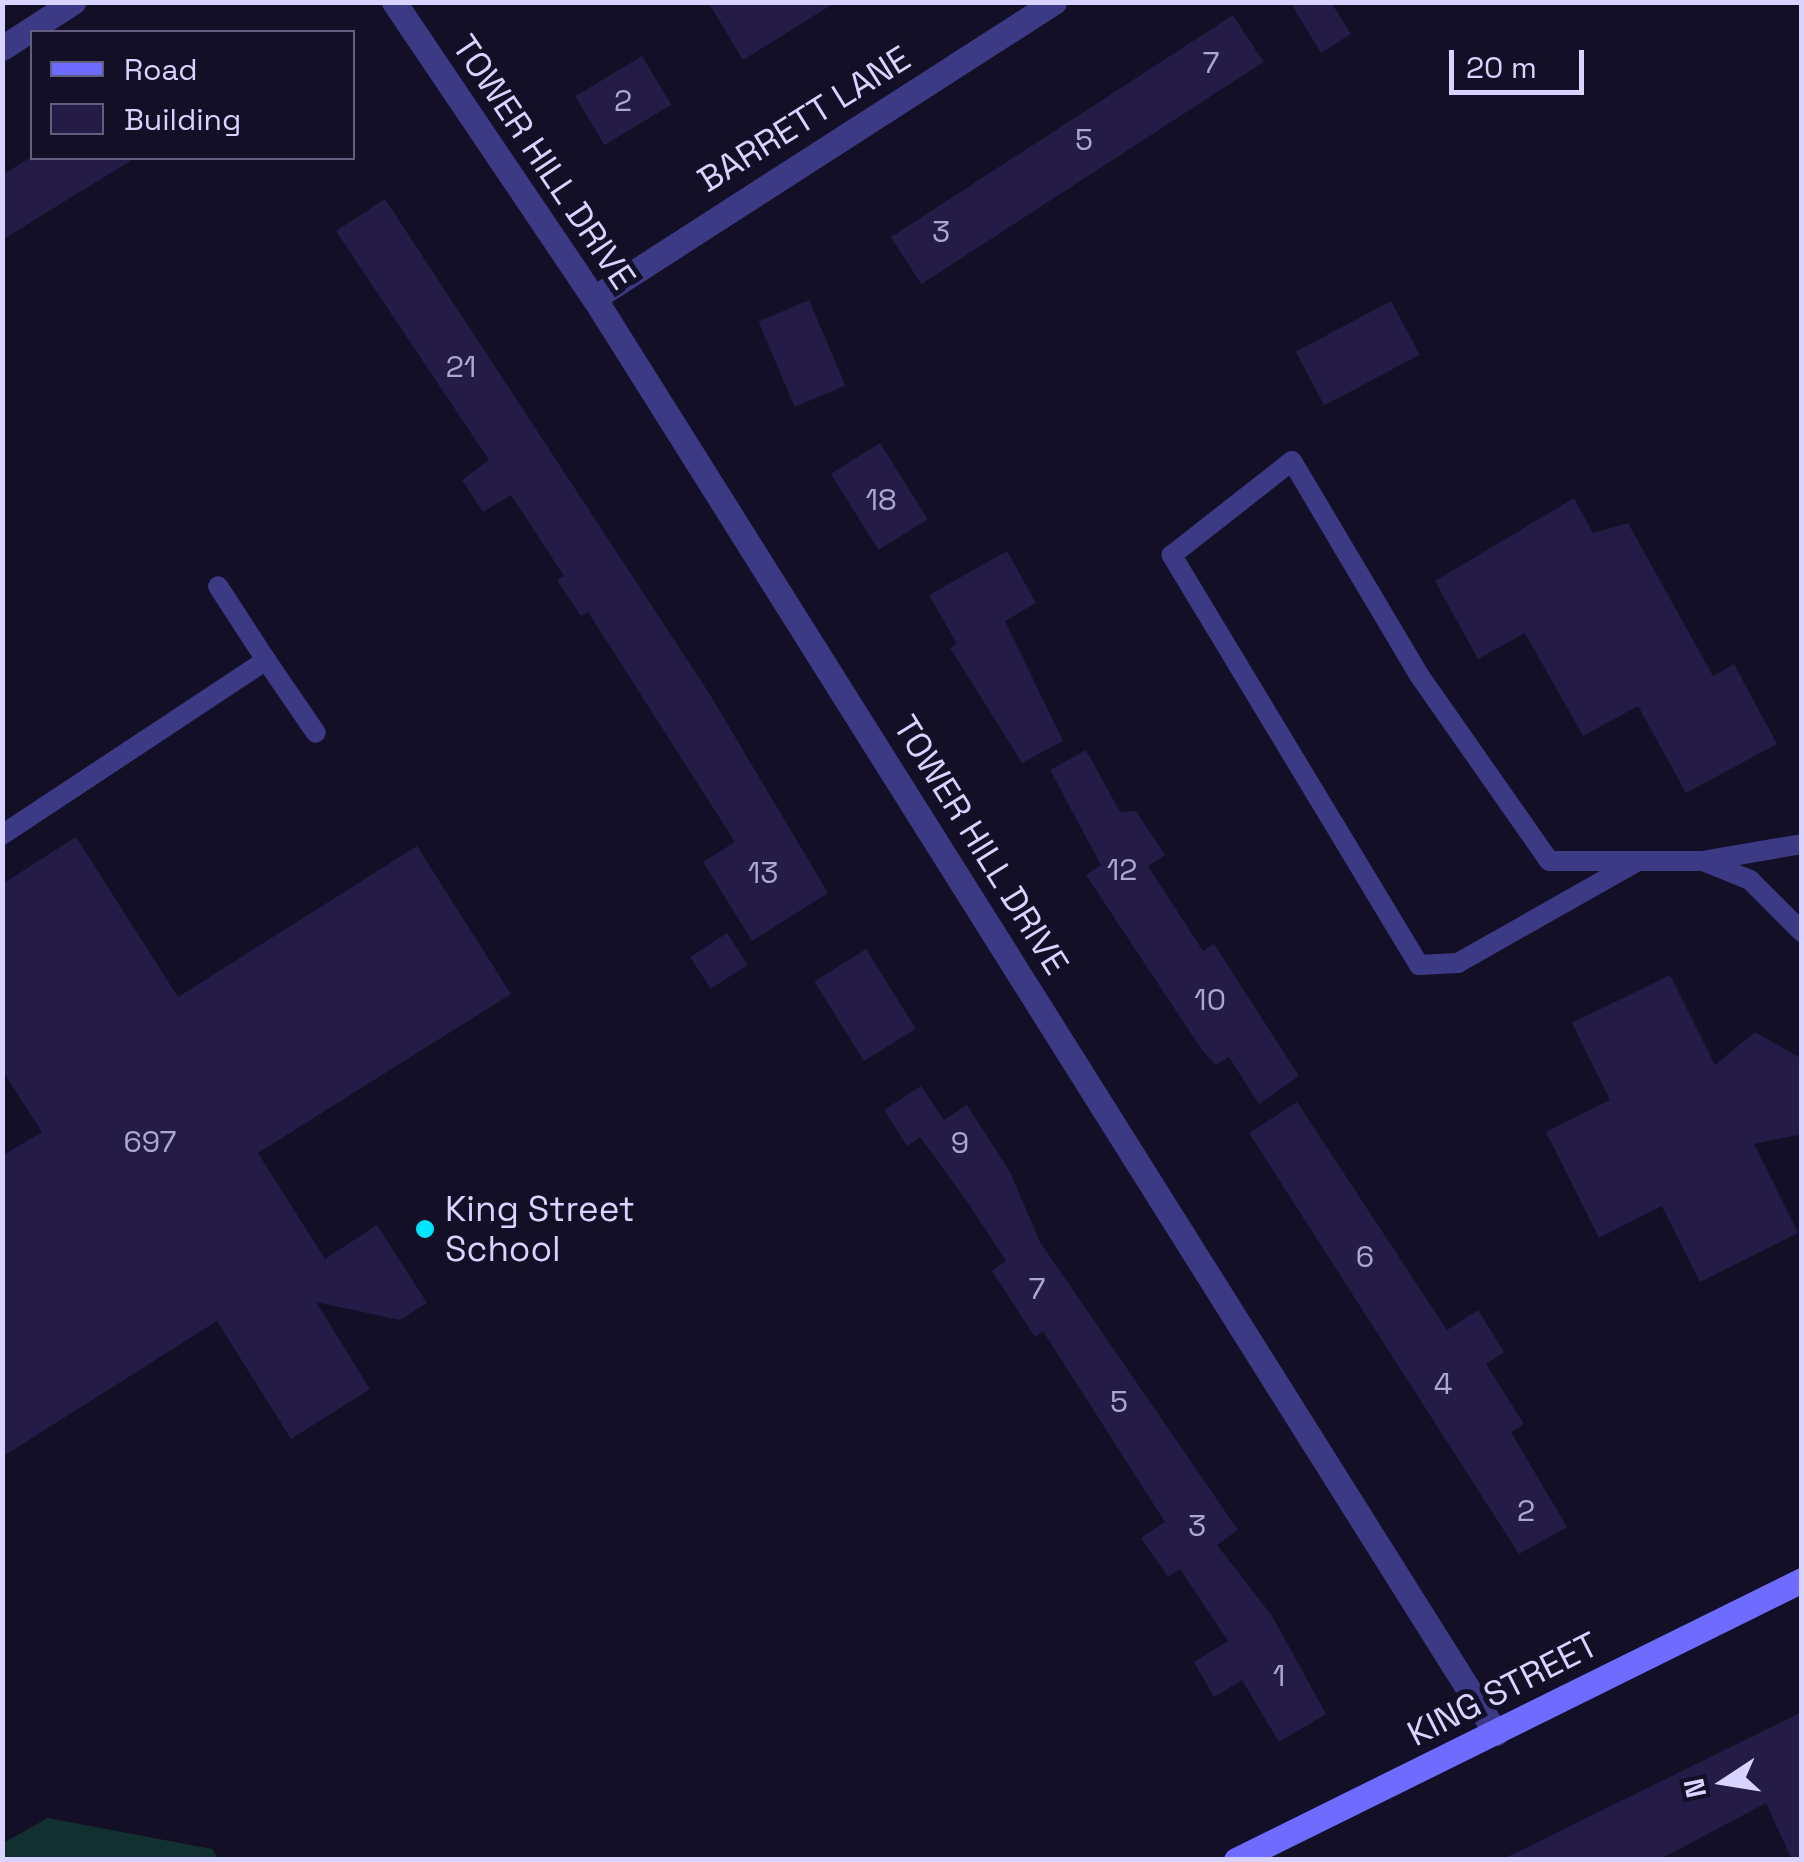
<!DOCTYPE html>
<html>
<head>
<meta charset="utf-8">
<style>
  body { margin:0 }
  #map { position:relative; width:1804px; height:1862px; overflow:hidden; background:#130f26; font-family:"Space Grotesk",sans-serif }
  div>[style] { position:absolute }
  .green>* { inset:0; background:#12302f }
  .building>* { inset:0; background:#241b47; transform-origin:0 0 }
  .lane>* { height:20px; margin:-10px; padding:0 10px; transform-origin:10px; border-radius:10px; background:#3d3a85 }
  .street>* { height:25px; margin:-12.5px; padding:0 12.5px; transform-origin:12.5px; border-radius:12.5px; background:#3d3a85 }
  .secondary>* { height:25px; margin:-12.5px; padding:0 12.5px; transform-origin:12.5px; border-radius:12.5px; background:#6f6bff }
  .dots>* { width:28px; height:28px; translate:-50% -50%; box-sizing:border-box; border:5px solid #130f26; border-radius:50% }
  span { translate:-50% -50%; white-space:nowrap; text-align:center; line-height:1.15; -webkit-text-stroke:10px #130f26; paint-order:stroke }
  .number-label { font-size:30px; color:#aca6d1 }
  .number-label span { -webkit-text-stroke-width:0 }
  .street-label { font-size:35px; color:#d9d4ff }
  .poi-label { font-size:35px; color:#d9d4ff }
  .left { translate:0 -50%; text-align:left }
  .frame { position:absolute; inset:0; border:5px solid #d9d4ff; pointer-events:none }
  .legend { position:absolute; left:30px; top:30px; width:325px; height:130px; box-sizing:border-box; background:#130f26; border:2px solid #625e7d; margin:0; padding:12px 18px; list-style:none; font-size:30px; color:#d9d4ff }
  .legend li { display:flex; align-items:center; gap:20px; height:50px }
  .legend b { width:50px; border:2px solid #625e7d }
  .north { position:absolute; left:1674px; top:1732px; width:100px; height:100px; -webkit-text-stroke:8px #130f26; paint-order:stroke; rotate:258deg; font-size:28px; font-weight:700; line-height:40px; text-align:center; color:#d9d4ff }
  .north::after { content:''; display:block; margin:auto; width:35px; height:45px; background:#d9d4ff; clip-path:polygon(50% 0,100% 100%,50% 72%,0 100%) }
  .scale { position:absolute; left:1449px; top:50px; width:135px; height:45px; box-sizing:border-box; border:5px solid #d9d4ff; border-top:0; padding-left:12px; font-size:30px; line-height:35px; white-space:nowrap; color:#d9d4ff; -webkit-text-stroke:8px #130f26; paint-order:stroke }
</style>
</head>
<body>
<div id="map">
  <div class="green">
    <i style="clip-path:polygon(48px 1818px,212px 1849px,219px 1859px,3px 1859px,3px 1843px)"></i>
  </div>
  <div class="building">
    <i style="clip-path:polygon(708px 2px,836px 2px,743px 60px)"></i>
    <i style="clip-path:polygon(1290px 2px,1331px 2px,1351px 34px,1321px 53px)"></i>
    <i style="left:1233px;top:15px;width:56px;height:408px;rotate:57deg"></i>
    <i style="left:642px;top:56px;width:57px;height:78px;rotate:59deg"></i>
    <i style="clip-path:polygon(30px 158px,135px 158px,2px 240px,2px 175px)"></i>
    <i style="clip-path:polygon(385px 199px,709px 693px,828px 893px,752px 941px,703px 862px,735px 842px,588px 612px,581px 616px,566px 594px,557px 580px,564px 576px,511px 495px,483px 512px,462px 480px,489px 460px,336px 231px)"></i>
    <i style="left:809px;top:300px;width:93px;height:55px;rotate:67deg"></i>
    <i style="left:1391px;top:301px;width:61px;height:108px;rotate:62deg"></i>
    <i style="left:880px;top:443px;width:90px;height:58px;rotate:58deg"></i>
    <i style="clip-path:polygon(1574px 498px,1593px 533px,1628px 523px,1713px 676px,1734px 664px,1777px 744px,1686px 793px,1638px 706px,1583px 736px,1525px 633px,1478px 659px,1435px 581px)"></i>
    <i style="clip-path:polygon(1007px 551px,1036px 603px,1005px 621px,1063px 741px,1022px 763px,950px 648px,957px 644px,929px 595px)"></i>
    <i style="clip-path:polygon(1086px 750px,1120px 812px,1136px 811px,1165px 855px,1148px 866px,1203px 951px,1214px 944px,1299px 1076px,1259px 1104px,1229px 1057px,1216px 1065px,1202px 1050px,1086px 875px,1101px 865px,1050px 770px)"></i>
    <i style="clip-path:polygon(76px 837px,178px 997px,417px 846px,511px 994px,258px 1153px,325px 1259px,377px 1225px,427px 1303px,400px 1320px,316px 1302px,370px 1389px,291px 1439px,217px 1321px,2px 1457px,2px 1156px,42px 1132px,2px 1070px,2px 884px)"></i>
    <i style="left:727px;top:933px;width:38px;height:44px;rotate:57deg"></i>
    <i style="left:866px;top:949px;width:94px;height:61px;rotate:58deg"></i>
    <i style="clip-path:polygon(1670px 975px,1715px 1065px,1755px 1032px,1802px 1059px,1802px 1134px,1754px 1144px,1798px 1233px,1700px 1282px,1662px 1206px,1599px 1238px,1546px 1132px,1610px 1100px,1572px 1023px)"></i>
    <i style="clip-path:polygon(921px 1086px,944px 1120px,967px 1105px,1010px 1172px,1040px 1242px,1238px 1530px,1217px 1545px,1272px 1616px,1326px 1714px,1279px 1742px,1242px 1680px,1214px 1697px,1194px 1662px,1228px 1641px,1180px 1569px,1168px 1577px,1141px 1538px,1165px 1522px,1043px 1331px,1035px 1337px,992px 1271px,1006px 1261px,966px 1200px,920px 1137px,907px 1146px,884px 1110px)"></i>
    <i style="clip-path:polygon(1297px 1102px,1447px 1330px,1478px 1310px,1504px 1352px,1486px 1364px,1524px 1424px,1511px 1432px,1567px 1527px,1519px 1554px,1249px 1133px)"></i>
    <i style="clip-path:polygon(1802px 1712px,1802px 1860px,1792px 1860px,1766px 1803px,1659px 1860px,1501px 1860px)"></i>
  </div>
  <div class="lane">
    <i style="left:266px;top:660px;width:88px;rotate:55.6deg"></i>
    <i style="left:2px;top:835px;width:317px;rotate:-33.5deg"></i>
    <i style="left:266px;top:660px;width:88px;rotate:-123deg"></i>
    <i style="left:1802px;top:844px;width:100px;rotate:170.3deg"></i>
    <i style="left:1703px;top:861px;width:51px;rotate:22deg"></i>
    <i style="left:1750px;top:880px;width:74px;rotate:45deg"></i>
    <i style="left:1638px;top:861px;width:207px;rotate:150.5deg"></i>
    <i style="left:1458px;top:963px;width:39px;rotate:177deg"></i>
    <i style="left:1419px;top:965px;width:479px;rotate:-121.1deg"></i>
    <i style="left:1172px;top:555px;width:152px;rotate:-38.1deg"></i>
    <i style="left:1292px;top:461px;width:249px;rotate:59.3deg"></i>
    <i style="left:1419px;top:675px;width:227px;rotate:55deg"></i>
    <i style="left:1549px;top:861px;width:154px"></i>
  </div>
  <div class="street">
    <i style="left:394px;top:2px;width:357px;rotate:56deg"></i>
    <i style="left:594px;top:298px;width:1695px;rotate:57.85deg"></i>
    <i style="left:2px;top:48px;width:85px;rotate:-32.9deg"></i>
    <i style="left:594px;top:298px;width:547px;rotate:-32.76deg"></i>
  </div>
  <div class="secondary">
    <i style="left:1236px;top:1860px;width:631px;rotate:-26.32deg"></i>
  </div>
  <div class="dots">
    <i style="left:425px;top:1229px;background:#00e5ff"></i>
  </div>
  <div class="number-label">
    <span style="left:1211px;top:63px">7</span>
    <span style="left:623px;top:101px">2</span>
    <span style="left:1084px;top:140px">5</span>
    <span style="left:941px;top:232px">3</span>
    <span style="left:461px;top:367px">21</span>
    <span style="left:881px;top:500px">18</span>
    <span style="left:1122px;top:870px">12</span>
    <span style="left:763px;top:873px">13</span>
    <span style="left:1210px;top:1000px">10</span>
    <span style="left:150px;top:1142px">697</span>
    <span style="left:960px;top:1143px">9</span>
    <span style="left:1365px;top:1257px">6</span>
    <span style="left:1037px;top:1289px">7</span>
    <span style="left:1443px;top:1384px">4</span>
    <span style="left:1119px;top:1402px">5</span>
    <span style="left:1526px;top:1511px">2</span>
    <span style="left:1197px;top:1526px">3</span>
    <span style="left:1279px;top:1676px">1</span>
  </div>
  <div class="street-label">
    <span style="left:804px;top:119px;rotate:-32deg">BARRETT LANE</span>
    <span style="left:544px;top:162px;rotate:56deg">TOWER HILL DRIVE</span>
    <span style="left:981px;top:845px;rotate:58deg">TOWER HILL DRIVE</span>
    <span style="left:1503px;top:1689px;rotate:-27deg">KING STREET</span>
  </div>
  <div class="poi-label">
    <span class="left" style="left:445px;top:1229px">King Street<br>School</span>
  </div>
  <div class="frame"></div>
  <ul class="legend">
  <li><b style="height:12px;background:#6f6bff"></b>Road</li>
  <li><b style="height:28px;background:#241b47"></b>Building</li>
  </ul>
  <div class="north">N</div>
  <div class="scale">20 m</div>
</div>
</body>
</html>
